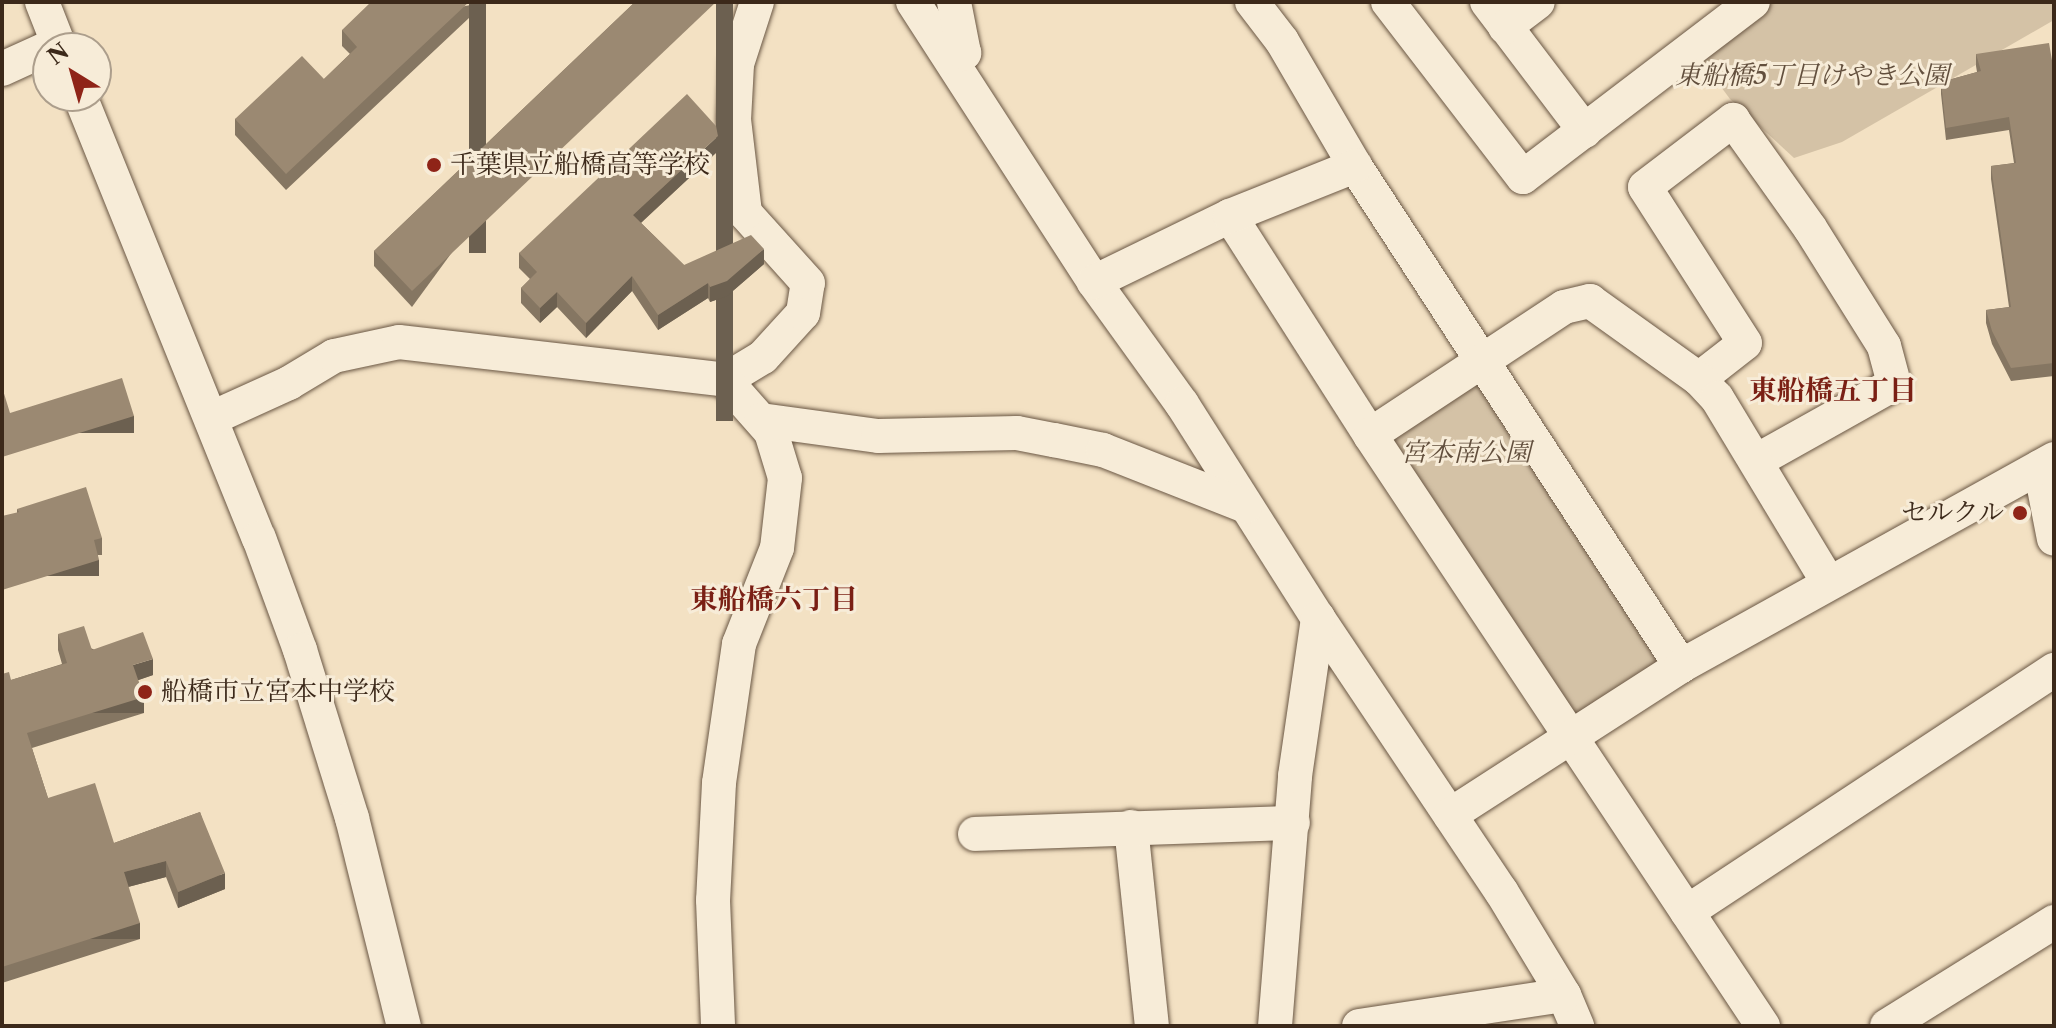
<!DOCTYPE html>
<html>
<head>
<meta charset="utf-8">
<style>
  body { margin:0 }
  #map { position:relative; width:2056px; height:1028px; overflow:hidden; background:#f3e1c3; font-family:"Libre Caslon Text","Noto Serif JP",serif }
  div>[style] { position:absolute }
  .green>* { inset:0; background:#d4c2a6 }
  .roads { filter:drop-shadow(0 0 2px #6a5744) drop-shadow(0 0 2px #6a5744) }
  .minor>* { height:34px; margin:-17px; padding:0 17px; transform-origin:17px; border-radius:17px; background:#f7ecd8 }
  .wall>* { inset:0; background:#857662 }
  .shaded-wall>* { inset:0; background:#6c6050; transform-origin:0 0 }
  .building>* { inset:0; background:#9b8972 }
  .dots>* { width:22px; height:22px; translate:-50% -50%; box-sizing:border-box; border:4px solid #f7ecd8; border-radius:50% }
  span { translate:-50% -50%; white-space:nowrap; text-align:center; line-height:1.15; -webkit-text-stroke:6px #f7ecd8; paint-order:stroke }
  .park-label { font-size:26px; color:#624f3d; font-style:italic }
  .poi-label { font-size:26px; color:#3c291a }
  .left { translate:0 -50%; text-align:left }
  .right { translate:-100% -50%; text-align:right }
  .neighbourhood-label { font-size:28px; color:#7a1f14; font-weight:700 }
  .frame { position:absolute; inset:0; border:4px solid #3c291a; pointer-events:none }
  .north { position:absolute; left:32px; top:32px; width:80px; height:80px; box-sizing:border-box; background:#f7ecd8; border:2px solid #ac9e8c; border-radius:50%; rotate:323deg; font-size:22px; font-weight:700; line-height:32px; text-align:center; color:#3c291a }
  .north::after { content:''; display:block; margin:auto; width:28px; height:36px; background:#8f2418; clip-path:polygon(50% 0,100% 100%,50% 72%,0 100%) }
</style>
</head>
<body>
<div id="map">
  <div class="green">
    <i style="clip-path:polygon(1770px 2px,2054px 2px,2054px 20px,1842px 142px,1794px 158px,1730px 99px,1704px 64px,1706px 51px)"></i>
    <i style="clip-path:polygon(1476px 379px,1660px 655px,1659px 666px,1583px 714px,1569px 712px,1394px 446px,1395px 434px)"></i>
  </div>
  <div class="roads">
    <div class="minor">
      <i style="left:42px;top:2px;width:49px;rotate:68.6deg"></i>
      <i style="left:913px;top:2px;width:333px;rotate:57.1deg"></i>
      <i style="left:1094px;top:282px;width:150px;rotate:54.2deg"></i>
      <i style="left:1182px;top:404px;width:254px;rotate:57.6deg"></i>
      <i style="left:1318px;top:618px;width:329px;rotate:56.2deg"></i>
      <i style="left:1501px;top:891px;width:122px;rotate:58.8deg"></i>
      <i style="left:1564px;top:995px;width:34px;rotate:67deg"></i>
      <i style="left:1252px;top:2px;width:49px;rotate:52.4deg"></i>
      <i style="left:1282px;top:41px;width:145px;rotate:59.7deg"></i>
      <i style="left:1355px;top:166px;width:597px;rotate:56.9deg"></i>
      <i style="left:1388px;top:2px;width:221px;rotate:52.4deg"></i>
      <i style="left:1523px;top:177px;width:289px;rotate:-37.3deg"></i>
      <i style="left:1487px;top:2px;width:162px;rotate:52.8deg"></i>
      <i style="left:1505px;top:27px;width:41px;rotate:-37.1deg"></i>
      <i style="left:951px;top:57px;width:14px;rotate:-17deg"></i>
      <i style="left:964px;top:53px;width:52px;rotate:-101.1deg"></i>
      <i style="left:2px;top:69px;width:51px;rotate:-24.5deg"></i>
      <i style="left:80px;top:96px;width:477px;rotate:68deg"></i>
      <i style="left:259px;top:538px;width:119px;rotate:69.9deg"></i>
      <i style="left:300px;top:650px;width:176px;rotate:72.8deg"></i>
      <i style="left:352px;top:818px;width:214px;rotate:76deg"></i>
      <i style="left:1230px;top:216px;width:260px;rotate:57.4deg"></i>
      <i style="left:1370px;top:435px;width:710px;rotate:56.38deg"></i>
      <i style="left:1094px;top:282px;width:151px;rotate:-25.9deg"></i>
      <i style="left:1230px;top:216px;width:135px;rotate:-21.8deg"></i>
      <i style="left:1699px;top:379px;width:58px;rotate:-38deg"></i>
      <i style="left:1745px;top:343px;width:185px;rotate:-122.7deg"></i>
      <i style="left:1645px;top:187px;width:111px;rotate:-37.3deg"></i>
      <i style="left:1733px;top:120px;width:133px;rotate:54.5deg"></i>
      <i style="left:1810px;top:228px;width:139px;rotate:57.9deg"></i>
      <i style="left:1884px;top:346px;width:39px;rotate:75deg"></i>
      <i style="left:1894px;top:384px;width:158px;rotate:150.8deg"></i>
      <i style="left:725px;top:380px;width:44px;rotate:-31.2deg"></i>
      <i style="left:763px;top:357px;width:59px;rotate:-47.7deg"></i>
      <i style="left:803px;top:313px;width:30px;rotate:-81deg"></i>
      <i style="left:808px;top:283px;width:94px;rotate:-132deg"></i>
      <i style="left:745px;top:213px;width:94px;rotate:-96.7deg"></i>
      <i style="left:734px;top:120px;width:56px;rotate:-86.9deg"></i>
      <i style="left:737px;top:64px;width:65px;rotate:-72.1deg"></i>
      <i style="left:212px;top:418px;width:85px;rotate:-24.4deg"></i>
      <i style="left:289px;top:383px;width:52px;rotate:-31deg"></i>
      <i style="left:334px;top:356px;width:66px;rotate:-12.2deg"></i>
      <i style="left:399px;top:342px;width:328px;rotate:6.6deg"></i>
      <i style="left:725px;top:380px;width:69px;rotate:48.5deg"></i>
      <i style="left:771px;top:432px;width:48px;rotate:73.1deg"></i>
      <i style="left:785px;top:478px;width:70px;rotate:96.5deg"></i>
      <i style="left:777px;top:548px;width:103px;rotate:111.6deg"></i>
      <i style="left:739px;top:644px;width:140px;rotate:98.2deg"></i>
      <i style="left:719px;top:783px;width:117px;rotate:92.9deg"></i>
      <i style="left:713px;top:900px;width:126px;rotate:87.7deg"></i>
      <i style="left:761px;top:420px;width:118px;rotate:7.8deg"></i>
      <i style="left:878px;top:436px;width:139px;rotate:-1.2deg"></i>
      <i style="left:1017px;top:433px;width:38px;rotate:11deg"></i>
      <i style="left:1054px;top:440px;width:50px;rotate:11.5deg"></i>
      <i style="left:1103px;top:450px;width:153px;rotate:21.5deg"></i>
      <i style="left:1370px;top:435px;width:232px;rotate:-33.4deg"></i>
      <i style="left:1564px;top:307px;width:27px;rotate:-13deg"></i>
      <i style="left:1590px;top:301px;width:134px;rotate:35.6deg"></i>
      <i style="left:1699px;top:379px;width:26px;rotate:47deg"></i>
      <i style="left:1717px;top:398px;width:215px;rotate:58.9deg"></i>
      <i style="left:2040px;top:467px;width:73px;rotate:79deg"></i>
      <i style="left:1450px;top:815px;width:275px;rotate:-32.8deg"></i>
      <i style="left:1681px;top:666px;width:427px;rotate:-29deg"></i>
      <i style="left:1131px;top:827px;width:200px;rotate:84deg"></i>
      <i style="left:975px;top:834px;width:318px;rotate:-2deg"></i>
      <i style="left:1687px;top:912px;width:440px;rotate:-33.4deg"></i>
      <i style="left:1275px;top:1026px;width:251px;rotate:-85.4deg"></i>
      <i style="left:1295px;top:776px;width:160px;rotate:-81.7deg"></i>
      <i style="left:1359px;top:1026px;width:207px;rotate:-8.6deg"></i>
      <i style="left:1887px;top:1026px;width:197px;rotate:-31.9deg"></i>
    </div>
  </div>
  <div class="wall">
    <i style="clip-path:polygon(486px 2px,286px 190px,235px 135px,235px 119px,324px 79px,350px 54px,342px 46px,342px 30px)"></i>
    <i style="clip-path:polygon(635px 2px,412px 307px,374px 266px,374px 251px)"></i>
    <i style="clip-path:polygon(1976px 54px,2054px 72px,2054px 376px,2011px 381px,1992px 344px,1986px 323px,1986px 310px,2009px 307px,1991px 179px,1991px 166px,2014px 163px,2009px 130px,1946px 140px,1941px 94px,1941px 82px,1977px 72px,1976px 66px)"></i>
    <i style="clip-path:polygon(718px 151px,641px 223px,684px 265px,764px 264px,727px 296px,710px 302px,708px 298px,658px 330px,632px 291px,586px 338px,557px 307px,540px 323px,521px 303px,521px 288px,530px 279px,519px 268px,519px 253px)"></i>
    <i style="clip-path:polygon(17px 509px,102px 538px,102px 555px,98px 555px,99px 576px,17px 513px)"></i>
    <i style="clip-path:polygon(58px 634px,153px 675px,138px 680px,144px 713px,32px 748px,48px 798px,114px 843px,200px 812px,225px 889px,178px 908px,166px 877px,128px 887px,140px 939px,2px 983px,2px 674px,11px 680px,62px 664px,58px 650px)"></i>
  </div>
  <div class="shaded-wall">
    <i style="left:469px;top:2px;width:17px;height:251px"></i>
    <i style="left:716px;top:2px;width:17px;height:419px"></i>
    <i style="clip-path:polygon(718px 136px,718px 151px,633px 230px,633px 215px)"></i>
    <i style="clip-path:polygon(764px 249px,764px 264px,727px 296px,710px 302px,710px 287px)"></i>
    <i style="clip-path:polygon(632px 276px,632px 291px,586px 338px,586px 323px)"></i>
    <i style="clip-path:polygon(708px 283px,708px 298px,658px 330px,658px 315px)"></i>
    <i style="clip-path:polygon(557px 292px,557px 307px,540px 323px,540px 308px)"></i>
    <i style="left:134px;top:416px;width:17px;height:138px;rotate:90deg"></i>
    <i style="left:99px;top:560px;width:16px;height:102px;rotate:90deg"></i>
    <i style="clip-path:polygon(153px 659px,153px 675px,133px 682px,133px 665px)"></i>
    <i style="left:144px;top:697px;width:16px;height:122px;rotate:90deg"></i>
    <i style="clip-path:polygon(166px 861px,166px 877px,124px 888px,124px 872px)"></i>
    <i style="clip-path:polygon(225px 873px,225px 889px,178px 908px,178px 892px)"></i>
    <i style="left:140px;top:923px;width:16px;height:145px;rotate:90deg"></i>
  </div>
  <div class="building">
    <i style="clip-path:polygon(371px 2px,469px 2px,286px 174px,235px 119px,302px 56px,324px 79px,357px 47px,342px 30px)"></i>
    <i style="clip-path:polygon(635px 2px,716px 2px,412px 291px,374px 251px)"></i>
    <i style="clip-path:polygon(2049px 43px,2054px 72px,2054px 363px,2011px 368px,1992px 331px,1986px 310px,2011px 307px,1991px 166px,2016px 163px,2009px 117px,1946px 128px,1941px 82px,1981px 71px,1976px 54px)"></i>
    <i style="clip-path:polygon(687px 94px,716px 126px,718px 136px,633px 215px,684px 265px,751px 235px,764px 249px,727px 281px,710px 287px,708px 283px,658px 315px,632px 276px,586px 323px,557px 292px,540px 308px,521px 288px,537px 272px,519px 253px)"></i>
    <i style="clip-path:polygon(122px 378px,134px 416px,2px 457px,2px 387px,10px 413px)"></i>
    <i style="clip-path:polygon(86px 487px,102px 538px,94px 540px,99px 560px,2px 590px,2px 516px,19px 512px,17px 509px)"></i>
    <i style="clip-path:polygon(84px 626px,92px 650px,143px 632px,153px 659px,133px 665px,144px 697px,27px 733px,48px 798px,95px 783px,114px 843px,200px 812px,225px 873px,178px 892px,166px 861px,124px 872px,140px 923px,2px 967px,2px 674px,9px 672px,11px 680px,67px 663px,58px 634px)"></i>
  </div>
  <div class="dots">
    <i style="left:434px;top:165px;background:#8f2418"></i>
    <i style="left:2020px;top:513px;background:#8f2418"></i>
    <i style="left:145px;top:692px;background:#8f2418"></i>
  </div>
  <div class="park-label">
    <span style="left:1812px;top:76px">東船橋5丁目けやき公園</span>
    <span style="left:1466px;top:453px">宮本南公園</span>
  </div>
  <div class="poi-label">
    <span class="left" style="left:450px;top:165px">千葉県立船橋高等学校</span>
    <span class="right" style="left:2004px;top:513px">セルクル</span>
    <span class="left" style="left:161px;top:692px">船橋市立宮本中学校</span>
  </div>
  <div class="neighbourhood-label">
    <span style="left:1833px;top:390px">東船橋五丁目</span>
    <span style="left:774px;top:599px">東船橋六丁目</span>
  </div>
  <div class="frame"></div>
  <div class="north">N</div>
</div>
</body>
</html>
